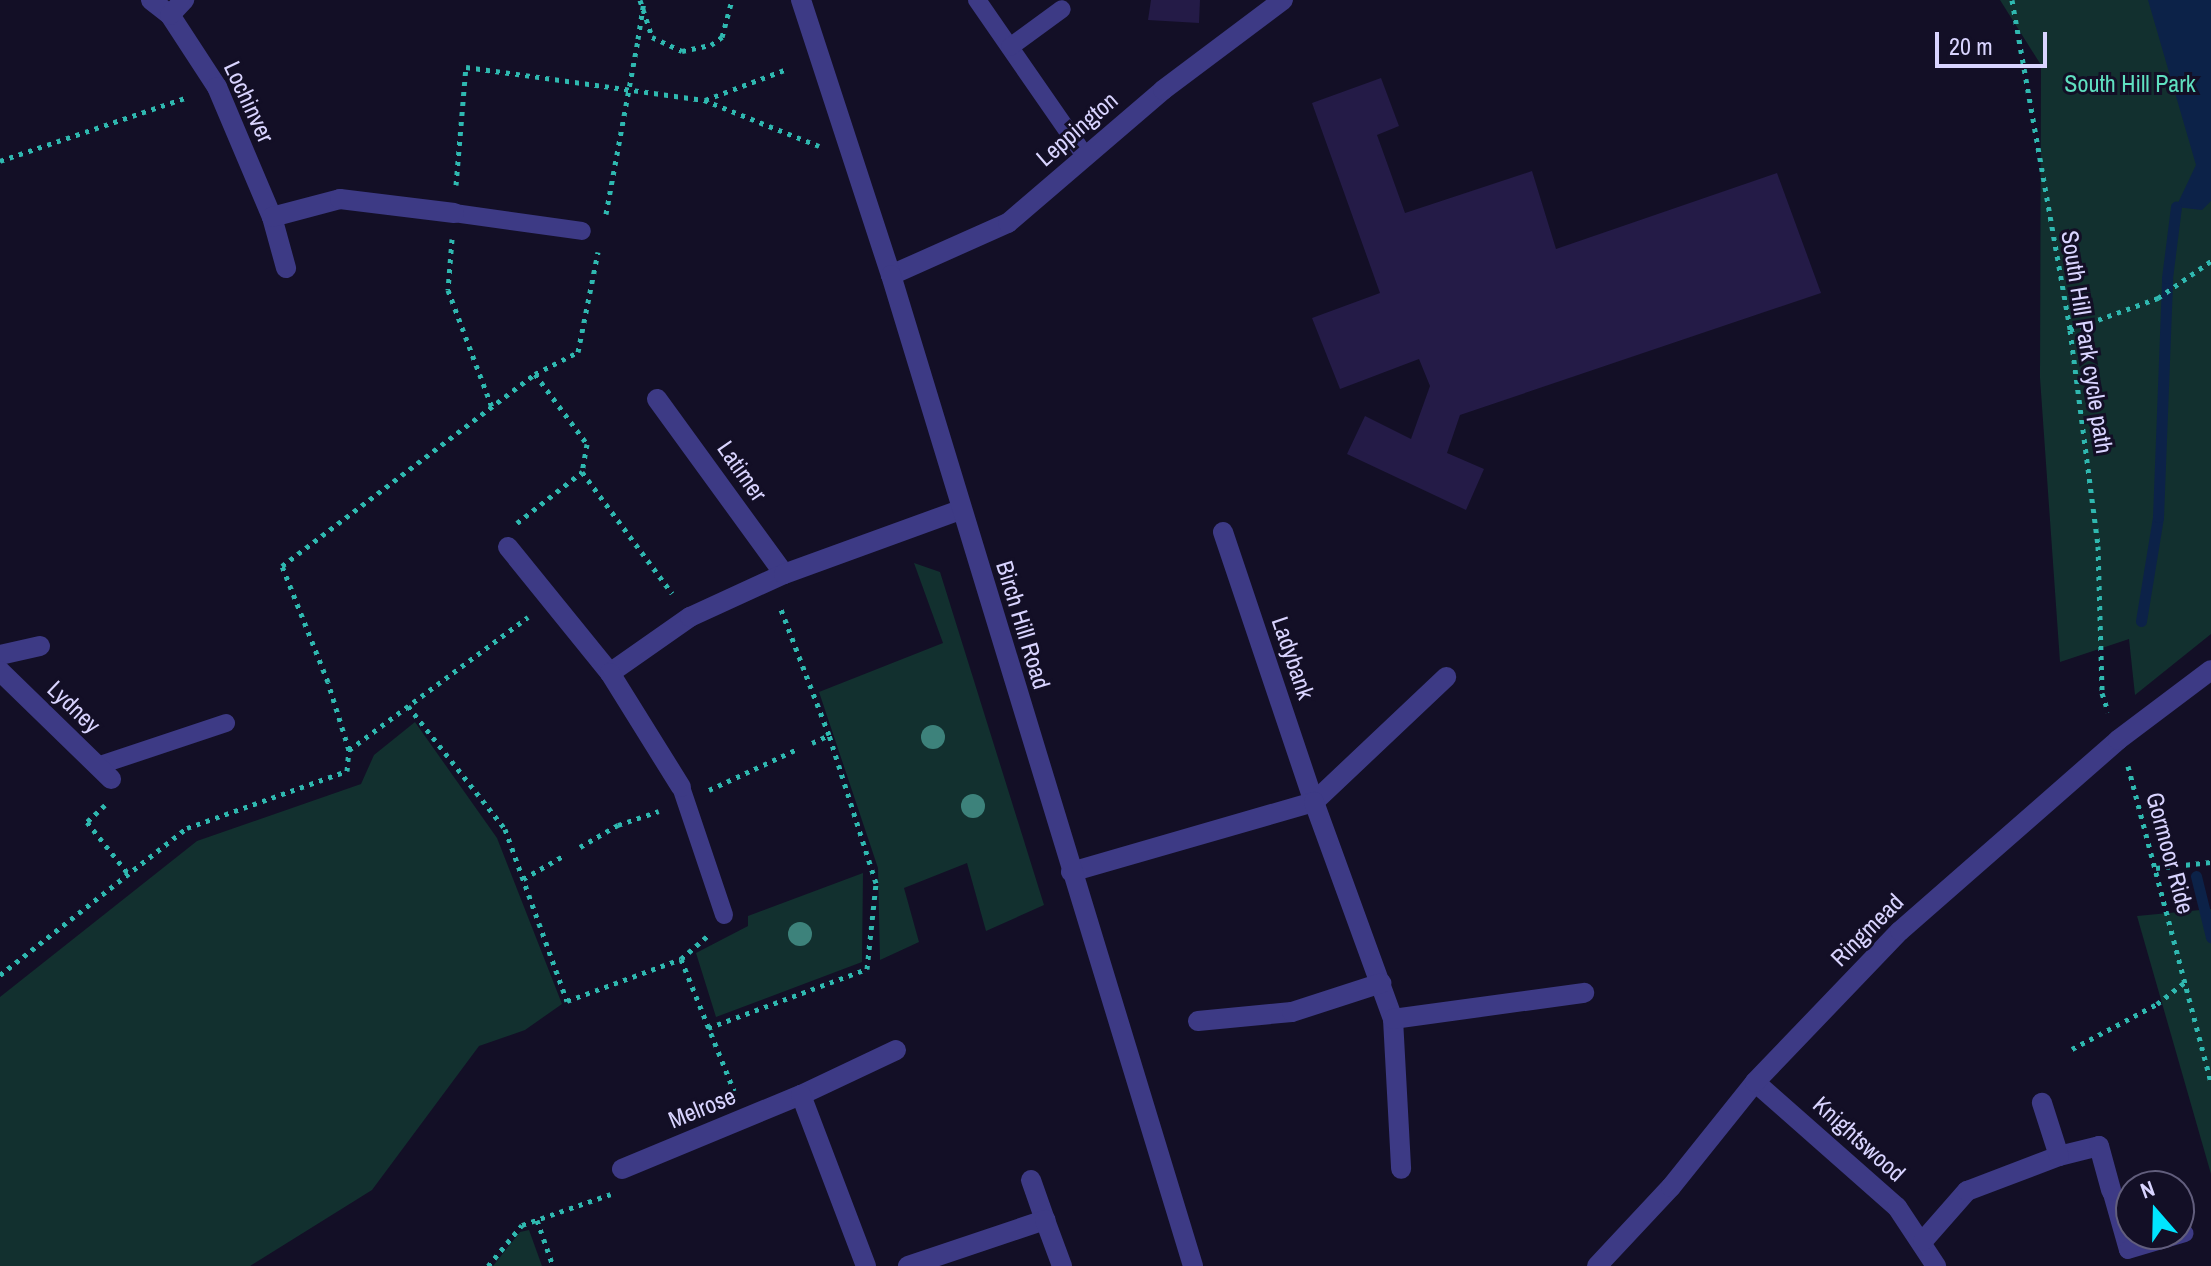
<!DOCTYPE html>
<html>
<head>
<meta charset="utf-8">
<style>
  body { margin:0 }
  #map { position:relative; width:2211px; height:1266px; overflow:hidden; background:#130f26; font-family:"Archivo Narrow",sans-serif }
  div>[style] { position:absolute }
  .green>* { inset:0; background:#12302f }
  .water>* { inset:0; background:#0c2248 }
  .stream>* { height:11px; margin:-5.5px; padding:0 5.5px; transform-origin:5.5px; border-radius:5.5px; background:#0c2248 }
  .building>* { inset:0; background:#241b47 }
  .path>* { height:5px; margin-top:-2.5px; transform-origin:0; background:repeating-linear-gradient(90deg,#2fb8b0 0 4px,transparent 0 10px) }
  .service>* { height:18px; margin:-9px; padding:0 9px; transform-origin:9px; border-radius:9px; background:#3d3a85 }
  .minor>* { height:20px; margin:-10px; padding:0 10px; transform-origin:10px; border-radius:10px; background:#3d3a85 }
  .tertiary>* { height:20px; margin:-10px; padding:0 10px; transform-origin:10px; border-radius:10px; background:#3d3a85 }
  .path-bridge>* { height:5px; margin-top:-2.5px; transform-origin:0; background:repeating-linear-gradient(90deg,#2fb8b0 0 4px,transparent 0 10px) }
  .trees>* { width:24px; height:24px; margin:-12px; border-radius:50%; background:#3d827b }
  span { translate:-50% -50%; white-space:nowrap; text-align:center; line-height:1.15; -webkit-text-stroke:6px #130f26; paint-order:stroke }
  .park-label { font-size:24px; color:#5fe0c0 }
  .street-label { font-size:24px; color:#d9d4ff }
  .north { position:absolute; left:2115px; top:1170px; width:80px; height:80px; box-sizing:border-box; background:#130f26; border:2px solid #625e7d; border-radius:50%; rotate:340deg; font-size:22px; font-weight:700; line-height:32px; text-align:center; color:#d9d4ff }
  .north::after { content:''; display:block; margin:auto; width:28px; height:36px; background:#00e5ff; clip-path:polygon(50% 0,100% 100%,50% 72%,0 100%) }
  .scale { position:absolute; left:1935px; top:32px; width:112px; height:36px; box-sizing:border-box; border:4px solid #d9d4ff; border-top:0; padding-left:10px; font-size:24px; line-height:28px; white-space:nowrap; color:#d9d4ff; -webkit-text-stroke:6px #130f26; paint-order:stroke }
</style>
</head>
<body>
<div id="map">
  <div class="green">
    <i style="clip-path:polygon(2000px 0,2211px 0,2211px 634px,2135px 695px,2129px 639px,2060px 662px,2040px 378px,2041px 65px)"></i>
    <i style="clip-path:polygon(914px 563px,940px 572px,1044px 905px,986px 931px,967px 863px,904px 888px,919px 942px,880px 960px,878px 868px,819px 692px,943px 643px)"></i>
    <i style="clip-path:polygon(415px 722px,497px 838px,562px 1004px,525px 1030px,479px 1046px,372px 1190px,250px 1266px,0 1266px,0 997px,197px 841px,361px 784px,374px 755px)"></i>
    <i style="clip-path:polygon(863px 873px,862px 962px,716px 1017px,696px 953px,748px 926px,748px 916px)"></i>
    <i style="clip-path:polygon(2211px 909px,2211px 1174px,2137px 916px)"></i>
    <i style="clip-path:polygon(529px 1230px,542px 1266px,493px 1266px,520px 1232px)"></i>
  </div>
  <div class="water">
    <i style="clip-path:polygon(2148px 0,2211px 0,2211px 201px,2202px 210px,2176px 207px,2196px 165px)"></i>
  </div>
  <div class="stream">
    <i style="left:2141px;top:621px;width:105px;rotate:-80.7deg"></i>
    <i style="left:2158px;top:517px;width:239px;rotate:-87.8deg"></i>
    <i style="left:2167px;top:278px;width:72px;rotate:-82.8deg"></i>
    <i style="left:2196px;top:876px;width:63px;rotate:76.2deg"></i>
  </div>
  <div class="building">
    <i style="clip-path:polygon(1151px 0,1200px 0,1199px 23px,1148px 20px)"></i>
    <i style="clip-path:polygon(1381px 78px,1399px 126px,1377px 135px,1405px 213px,1532px 171px,1556px 249px,1777px 173px,1821px 293px,1460px 415px,1447px 453px,1484px 469px,1466px 510px,1347px 454px,1365px 416px,1411px 439px,1430px 386px,1419px 359px,1340px 389px,1312px 318px,1380px 293px,1312px 103px)"></i>
  </div>
  <div class="path">
    <i style="left:640px;top:0;width:39px;rotate:72deg"></i>
    <i style="left:652px;top:37px;width:33px;rotate:25deg"></i>
    <i style="left:682px;top:51px;width:30px;rotate:-12deg"></i>
    <i style="left:711px;top:45px;width:14px;rotate:-36deg"></i>
    <i style="left:722px;top:37px;width:38px;rotate:-75deg"></i>
    <i style="left:2012px;top:0;width:335px;rotate:80deg"></i>
    <i style="left:2070px;top:330px;width:218px;rotate:82.6deg"></i>
    <i style="left:2098px;top:546px;width:147px;rotate:88.4deg"></i>
    <i style="left:2102px;top:693px;width:20px;rotate:72deg"></i>
    <i style="left:705px;top:100px;width:88px;rotate:-20.7deg"></i>
    <i style="left:0;top:161px;width:199px;rotate:-18.8deg"></i>
    <i style="left:456px;top:185px;width:118px;rotate:-85.2deg"></i>
    <i style="left:466px;top:67px;width:240px;rotate:7.9deg"></i>
    <i style="left:704px;top:100px;width:124px;rotate:21.8deg"></i>
    <i style="left:606px;top:214px;width:178px;rotate:-79.6deg"></i>
    <i style="left:452px;top:239px;width:51px;rotate:94.5deg"></i>
    <i style="left:448px;top:290px;width:125px;rotate:69.4deg"></i>
    <i style="left:2070px;top:330px;width:94px;rotate:-20deg"></i>
    <i style="left:2158px;top:298px;width:65px;rotate:-34.9deg"></i>
    <i style="left:535px;top:374px;width:87px;rotate:53.4deg"></i>
    <i style="left:587px;top:444px;width:28px;rotate:100deg"></i>
    <i style="left:582px;top:472px;width:151px;rotate:53.4deg"></i>
    <i style="left:517px;top:523px;width:83px;rotate:-38.1deg"></i>
    <i style="left:408px;top:706px;width:157px;rotate:51.7deg"></i>
    <i style="left:505px;top:829px;width:183px;rotate:70.2deg"></i>
    <i style="left:567px;top:1001px;width:121px;rotate:-20.2deg"></i>
    <i style="left:681px;top:959px;width:142px;rotate:68.1deg"></i>
    <i style="left:812px;top:743px;width:19px;rotate:-25deg"></i>
    <i style="left:349px;top:750px;width:223px;rotate:-36.6deg"></i>
    <i style="left:2128px;top:766px;width:327px;rotate:75.3deg"></i>
    <i style="left:709px;top:790px;width:95px;rotate:-24.9deg"></i>
    <i style="left:105px;top:805px;width:25px;rotate:137deg"></i>
    <i style="left:87px;top:822px;width:69px;rotate:51.5deg"></i>
    <i style="left:580px;top:847px;width:44px;rotate:-30.1deg"></i>
    <i style="left:618px;top:825px;width:43px;rotate:-18.9deg"></i>
    <i style="left:2156px;top:868px;width:55px;rotate:-6.2deg"></i>
    <i style="left:523px;top:879px;width:46px;rotate:-29.9deg"></i>
    <i style="left:681px;top:959px;width:37px;rotate:-41deg"></i>
    <i style="left:0;top:975px;width:238px;rotate:-38.2deg"></i>
    <i style="left:187px;top:828px;width:170px;rotate:-19.6deg"></i>
    <i style="left:347px;top:771px;width:21px;rotate:-85deg"></i>
    <i style="left:349px;top:750px;width:71px;rotate:-107.2deg"></i>
    <i style="left:328px;top:682px;width:125px;rotate:-111.6deg"></i>
    <i style="left:282px;top:566px;width:318px;rotate:-37.2deg"></i>
    <i style="left:535px;top:374px;width:48px;rotate:-27.1deg"></i>
    <i style="left:578px;top:352px;width:102px;rotate:-78.7deg"></i>
    <i style="left:708px;top:1028px;width:170px;rotate:-20.4deg"></i>
    <i style="left:867px;top:969px;width:86px;rotate:-84deg"></i>
    <i style="left:876px;top:883px;width:155px;rotate:-107.6deg"></i>
    <i style="left:829px;top:735px;width:137px;rotate:-110.9deg"></i>
    <i style="left:2072px;top:1049px;width:96px;rotate:-27.9deg"></i>
    <i style="left:2157px;top:1004px;width:36px;rotate:-38deg"></i>
    <i style="left:537px;top:1220px;width:49px;rotate:70.8deg"></i>
    <i style="left:488px;top:1266px;width:53px;rotate:-50.3deg"></i>
    <i style="left:522px;top:1225px;width:94px;rotate:-19.2deg"></i>
  </div>
  <div class="service">
    <i style="left:977px;top:0;width:190px;rotate:55.3deg"></i>
    <i style="left:1010px;top:47px;width:64px;rotate:-36.2deg"></i>
    <i style="left:454px;top:213px;width:129px;rotate:8deg"></i>
    <i style="left:97px;top:766px;width:136px;rotate:-18.4deg"></i>
    <i style="left:681px;top:787px;width:135px;rotate:71.4deg"></i>
    <i style="left:2111px;top:1190px;width:62px;rotate:74.2deg"></i>
    <i style="left:2128px;top:1250px;width:59px;rotate:-16.6deg"></i>
  </div>
  <div class="minor">
    <i style="left:151px;top:0;width:24px;rotate:38deg"></i>
    <i style="left:170px;top:15px;width:86px;rotate:56.9deg"></i>
    <i style="left:217px;top:87px;width:141px;rotate:67.1deg"></i>
    <i style="left:272px;top:217px;width:53px;rotate:74.6deg"></i>
    <i style="left:170px;top:15px;width:21px;rotate:-47deg"></i>
    <i style="left:272px;top:217px;width:70px;rotate:-14.8deg"></i>
    <i style="left:340px;top:199px;width:115px;rotate:7deg"></i>
    <i style="left:891px;top:275px;width:128px;rotate:-24deg"></i>
    <i style="left:1008px;top:223px;width:204px;rotate:-40.6deg"></i>
    <i style="left:1163px;top:90px;width:150px;rotate:-36.9deg"></i>
    <i style="left:657px;top:399px;width:216px;rotate:54deg"></i>
    <i style="left:1223px;top:532px;width:285px;rotate:71.4deg"></i>
    <i style="left:1314px;top:802px;width:182px;rotate:-43.4deg"></i>
    <i style="left:508px;top:547px;width:162px;rotate:51deg"></i>
    <i style="left:610px;top:673px;width:98px;rotate:-35deg"></i>
    <i style="left:690px;top:617px;width:103px;rotate:-24.6deg"></i>
    <i style="left:784px;top:574px;width:187px;rotate:-20deg"></i>
    <i style="left:0;top:655px;width:41px;rotate:-12.7deg"></i>
    <i style="left:0;top:671px;width:155px;rotate:44.2deg"></i>
    <i style="left:610px;top:673px;width:134px;rotate:58.1deg"></i>
    <i style="left:1071px;top:872px;width:253px;rotate:-16.1deg"></i>
    <i style="left:1314px;top:802px;width:231px;rotate:70deg"></i>
    <i style="left:1393px;top:1019px;width:150px;rotate:86.9deg"></i>
    <i style="left:1393px;top:1019px;width:193px;rotate:-7.8deg"></i>
    <i style="left:1198px;top:1021px;width:94px;rotate:-5.5deg"></i>
    <i style="left:1292px;top:1012px;width:94px;rotate:-18deg"></i>
    <i style="left:1755px;top:1082px;width:189px;rotate:41.4deg"></i>
    <i style="left:1897px;top:1207px;width:71px;rotate:56.5deg"></i>
    <i style="left:801px;top:1095px;width:105px;rotate:-25.3deg"></i>
    <i style="left:2059px;top:1156px;width:41px;rotate:-14deg"></i>
    <i style="left:2099px;top:1146px;width:46px;rotate:74.7deg"></i>
    <i style="left:622px;top:1169px;width:194px;rotate:-22.5deg"></i>
    <i style="left:801px;top:1095px;width:183px;rotate:69.2deg"></i>
    <i style="left:1031px;top:1180px;width:42px;rotate:70.7deg"></i>
    <i style="left:1923px;top:1241px;width:67px;rotate:-48.7deg"></i>
    <i style="left:1967px;top:1191px;width:98px;rotate:-20.8deg"></i>
    <i style="left:2059px;top:1156px;width:56px;rotate:-107.8deg"></i>
    <i style="left:908px;top:1266px;width:145px;rotate:-18.6deg"></i>
    <i style="left:1045px;top:1220px;width:49px;rotate:69.7deg"></i>
  </div>
  <div class="tertiary">
    <i style="left:801px;top:0;width:289px;rotate:71.9deg"></i>
    <i style="left:891px;top:275px;width:1036px;rotate:73.05deg"></i>
    <i style="left:1597px;top:1266px;width:108px;rotate:-46.9deg"></i>
    <i style="left:1671px;top:1187px;width:134px;rotate:-51.3deg"></i>
    <i style="left:1755px;top:1082px;width:209px;rotate:-46.2deg"></i>
    <i style="left:1900px;top:931px;width:290px;rotate:-41.2deg"></i>
    <i style="left:2118px;top:740px;width:116px;rotate:-37deg"></i>
  </div>
  <div class="path-bridge">
    <i style="left:638px;top:39px;width:39px;rotate:-81deg"></i>
  </div>
  <div class="trees">
    <i style="left:933px;top:737px"></i>
    <i style="left:973px;top:806px"></i>
    <i style="left:800px;top:934px"></i>
  </div>
  <div class="park-label">
    <span style="left:2130px;top:84px">South Hill Park</span>
  </div>
  <div class="street-label">
    <span style="left:249px;top:102px;rotate:65deg">Lochinver</span>
    <span style="left:1077px;top:129px;rotate:-41deg">Leppington</span>
    <span style="left:2087px;top:342px;rotate:81deg">South Hill Park cycle path</span>
    <span style="left:742px;top:471px;rotate:55deg">Latimer</span>
    <span style="left:1023px;top:625px;rotate:73deg">Birch Hill Road</span>
    <span style="left:1293px;top:658px;rotate:71deg">Ladybank</span>
    <span style="left:74px;top:707px;rotate:44deg">Lydney</span>
    <span style="left:2170px;top:853px;rotate:75deg">Gormoor Ride</span>
    <span style="left:1867px;top:930px;rotate:-45deg">Ringmead</span>
    <span style="left:702px;top:1108px;rotate:-22deg">Melrose</span>
    <span style="left:1859px;top:1139px;rotate:42deg">Knightswood</span>
  </div>
  <div class="north">N</div>
  <div class="scale">20 m</div>
</div>
</body>
</html>
